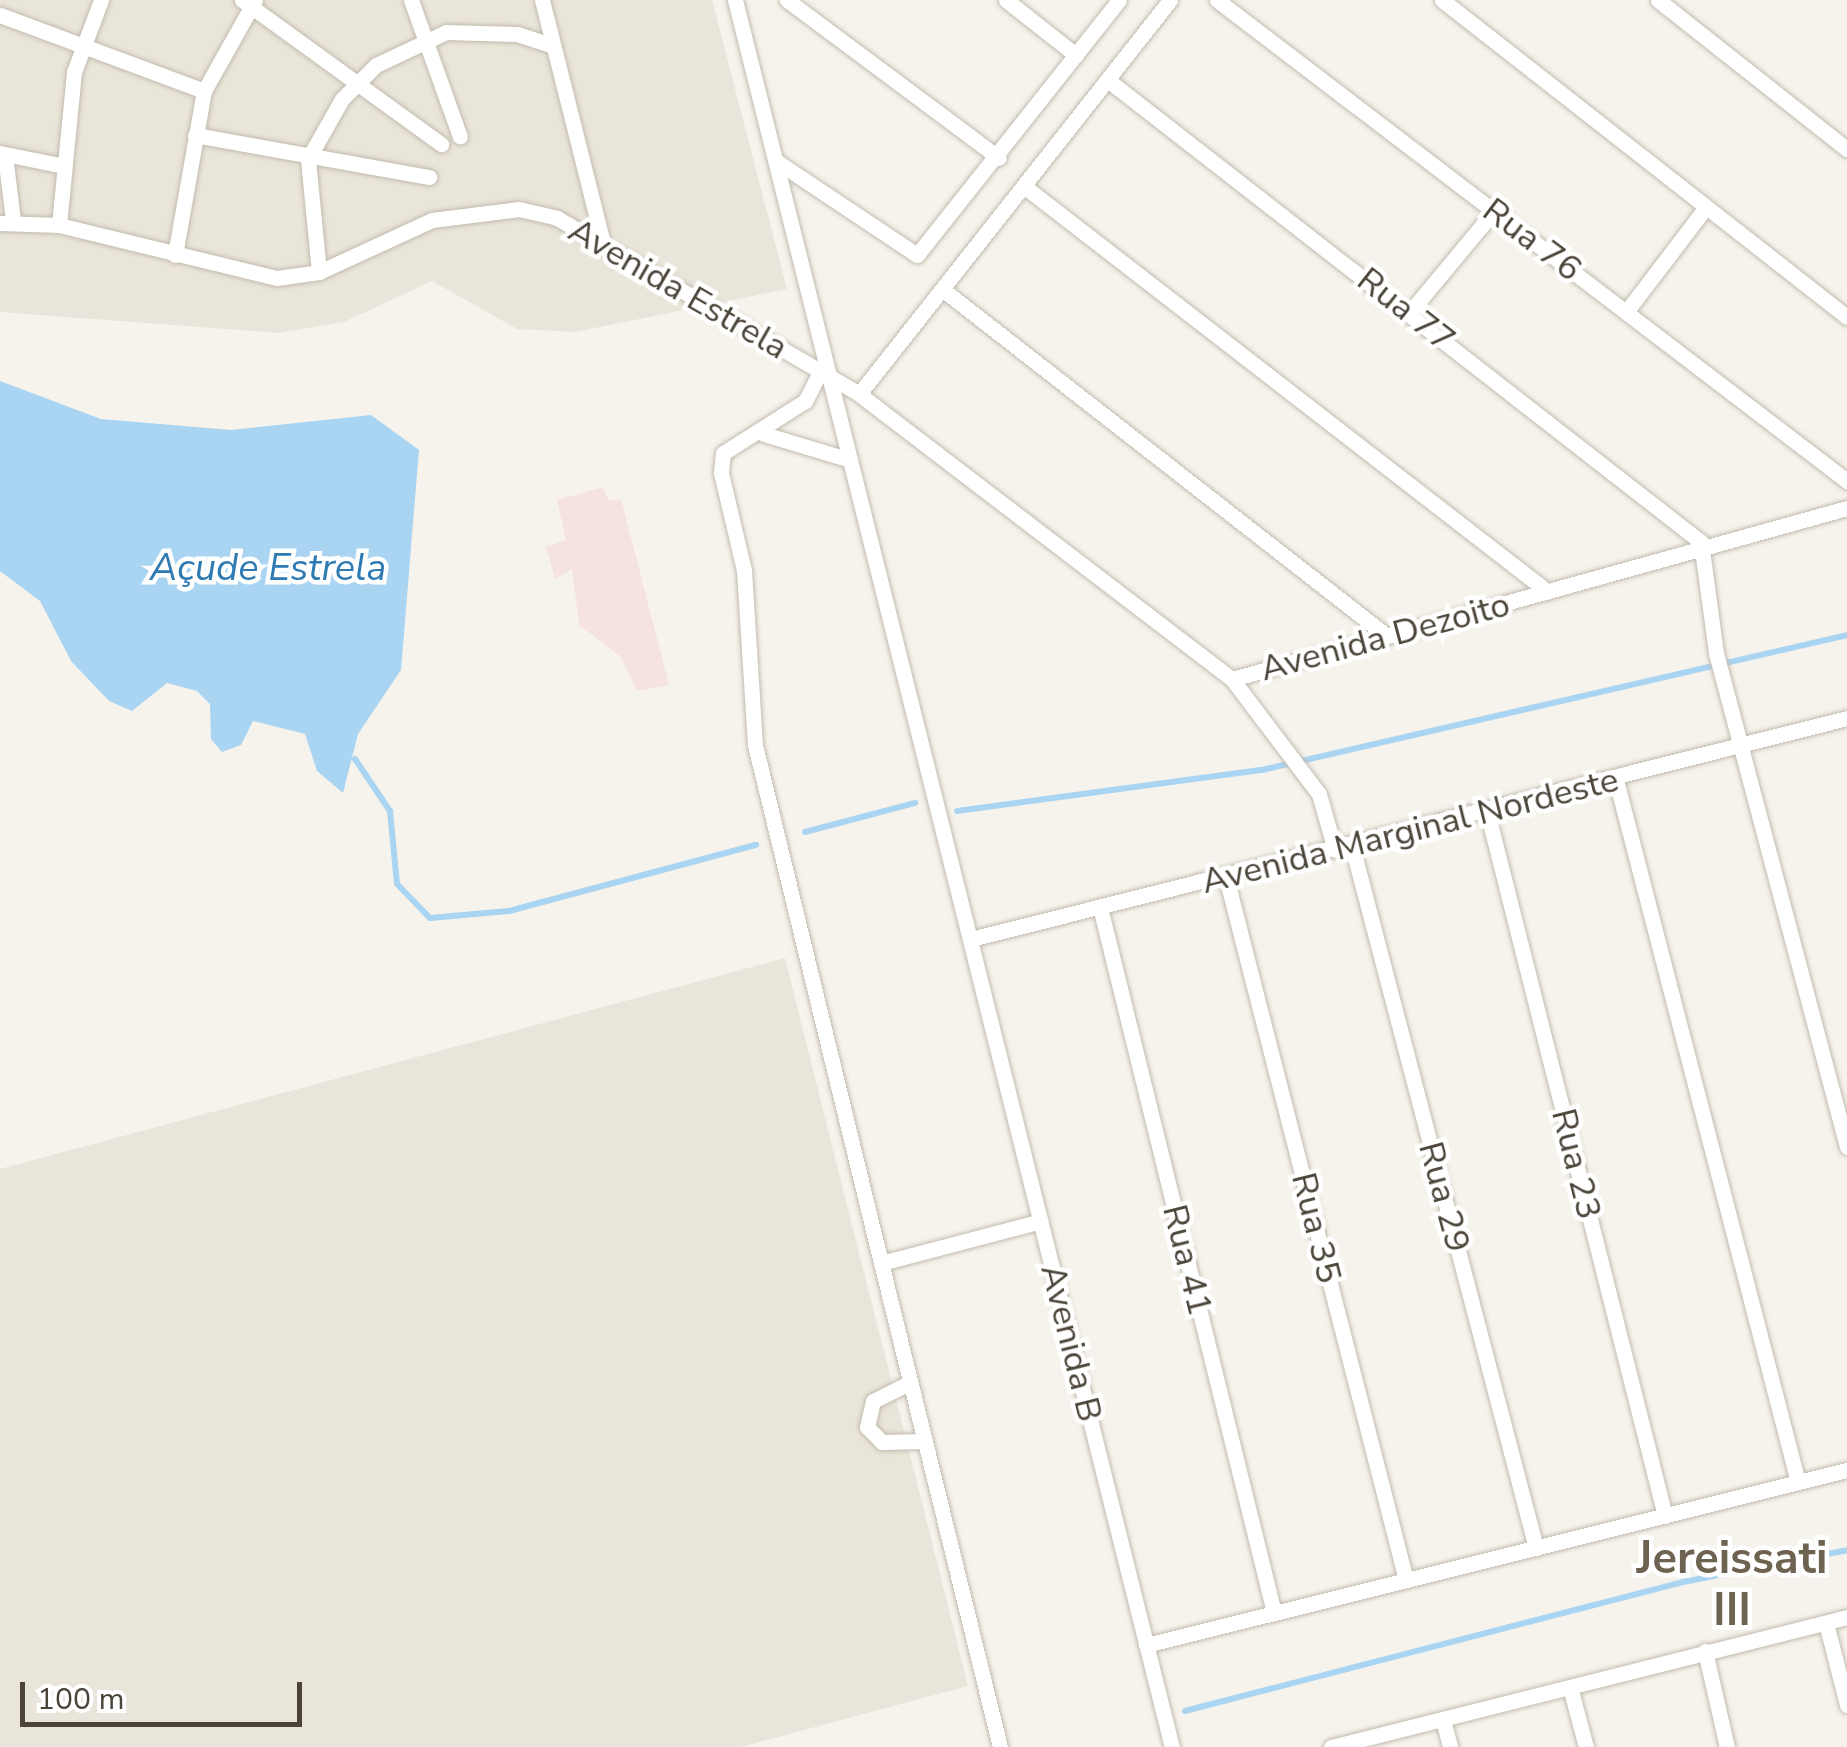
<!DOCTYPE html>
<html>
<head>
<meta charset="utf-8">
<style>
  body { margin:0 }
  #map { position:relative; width:1847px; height:1747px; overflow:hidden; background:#f6f3ec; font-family:"Nunito Sans",sans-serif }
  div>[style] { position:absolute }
  .residential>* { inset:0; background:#eae5da }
  .medical>* { inset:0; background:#f6e3e0 }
  .water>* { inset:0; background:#a9d4f2 }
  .stream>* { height:6px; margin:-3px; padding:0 3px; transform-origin:3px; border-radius:3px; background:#a9d4f2 }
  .roads { filter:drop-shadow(0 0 2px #c2bbae) drop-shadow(0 0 2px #c2bbae) }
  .minor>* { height:15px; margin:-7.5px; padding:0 7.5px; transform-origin:7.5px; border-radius:7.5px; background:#fff }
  span { translate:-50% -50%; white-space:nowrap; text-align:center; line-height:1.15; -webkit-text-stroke:9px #fff; paint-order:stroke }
  .street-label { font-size:35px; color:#4b4439 }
  .water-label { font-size:38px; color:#2e7ab2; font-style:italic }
  .district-label { font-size:45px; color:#6e6250; font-weight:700 }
  .scale { position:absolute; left:20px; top:1682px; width:282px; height:45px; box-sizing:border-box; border:5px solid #4b4439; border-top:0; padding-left:12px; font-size:30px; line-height:35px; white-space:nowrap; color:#4b4439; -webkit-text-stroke:8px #fff; paint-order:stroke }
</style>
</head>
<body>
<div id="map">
  <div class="residential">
    <i style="clip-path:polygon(0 0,712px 0,787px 289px,575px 332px,517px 329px,432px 281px,344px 322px,280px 333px,0 312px)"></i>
    <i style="clip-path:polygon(785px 958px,968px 1686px,741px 1747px,0 1747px,0 1169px)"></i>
  </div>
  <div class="medical">
    <i style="clip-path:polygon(603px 487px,609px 501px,621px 499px,669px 685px,637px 691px,621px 657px,579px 625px,572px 569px,555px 579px,546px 547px,566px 540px,557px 500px)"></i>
  </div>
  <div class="water">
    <i style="clip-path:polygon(0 381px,101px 419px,231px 430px,371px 415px,419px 450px,401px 670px,358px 734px,343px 793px,317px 771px,305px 734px,253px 721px,241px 745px,222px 752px,211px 739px,210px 704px,197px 691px,167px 683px,132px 711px,109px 701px,71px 661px,40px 601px,0 571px)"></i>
  </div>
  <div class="stream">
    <i style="left:355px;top:759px;width:63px;rotate:56.1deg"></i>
    <i style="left:390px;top:811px;width:73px;rotate:84.5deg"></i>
    <i style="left:397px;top:884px;width:47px;rotate:45.9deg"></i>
    <i style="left:430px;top:918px;width:79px;rotate:-5.1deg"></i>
    <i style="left:509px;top:911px;width:256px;rotate:-15deg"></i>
    <i style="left:957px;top:811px;width:308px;rotate:-7.7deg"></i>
    <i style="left:1262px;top:770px;width:600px;rotate:-12.99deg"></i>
    <i style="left:805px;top:832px;width:114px;rotate:-14.8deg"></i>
    <i style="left:1185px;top:1711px;width:514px;rotate:-14.52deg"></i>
    <i style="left:1683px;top:1582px;width:167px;rotate:-11deg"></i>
  </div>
  <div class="roads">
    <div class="minor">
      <i style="left:242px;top:0;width:246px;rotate:35.9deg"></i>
      <i style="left:411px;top:0;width:145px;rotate:70.3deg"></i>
      <i style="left:542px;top:0;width:250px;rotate:75.9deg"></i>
      <i style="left:735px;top:0;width:1801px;rotate:75.96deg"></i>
      <i style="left:787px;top:0;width:264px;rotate:36.7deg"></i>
      <i style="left:1006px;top:0;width:89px;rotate:38.2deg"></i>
      <i style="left:1217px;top:0;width:793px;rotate:37.36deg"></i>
      <i style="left:1442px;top:0;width:514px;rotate:38.05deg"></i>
      <i style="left:1658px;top:0;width:241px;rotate:38.3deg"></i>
      <i style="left:0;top:15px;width:218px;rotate:20.4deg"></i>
      <i style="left:1109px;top:81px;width:750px;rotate:37.91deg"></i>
      <i style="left:1701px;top:542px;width:112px;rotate:82.3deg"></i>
      <i style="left:1716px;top:653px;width:511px;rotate:75.15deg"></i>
      <i style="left:195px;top:135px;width:238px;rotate:10.2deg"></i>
      <i style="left:0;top:153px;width:65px;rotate:11.5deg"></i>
      <i style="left:5px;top:155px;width:65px;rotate:83deg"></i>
      <i style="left:776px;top:161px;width:169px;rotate:33.7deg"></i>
      <i style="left:917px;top:255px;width:325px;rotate:-51.6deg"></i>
      <i style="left:1025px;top:187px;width:661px;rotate:37.75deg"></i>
      <i style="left:0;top:223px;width:59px;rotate:1.9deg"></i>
      <i style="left:59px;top:225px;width:224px;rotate:13.7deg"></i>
      <i style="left:277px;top:278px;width:42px;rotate:-8.1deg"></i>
      <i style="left:319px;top:272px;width:124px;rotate:-24.7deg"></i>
      <i style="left:432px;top:220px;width:88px;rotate:-7.2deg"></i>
      <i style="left:519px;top:209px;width:39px;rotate:13deg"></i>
      <i style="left:557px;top:218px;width:350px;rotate:30.2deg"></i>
      <i style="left:859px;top:394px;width:469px;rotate:37.4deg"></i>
      <i style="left:1232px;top:679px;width:638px;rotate:-15.54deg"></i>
      <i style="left:59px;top:225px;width:154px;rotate:-84.4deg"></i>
      <i style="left:74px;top:72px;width:77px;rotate:-69.4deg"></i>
      <i style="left:175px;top:255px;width:167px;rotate:-80deg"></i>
      <i style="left:204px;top:91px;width:104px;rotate:-60.7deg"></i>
      <i style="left:319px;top:272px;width:114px;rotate:-95.6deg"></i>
      <i style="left:308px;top:159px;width:69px;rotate:-60.5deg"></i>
      <i style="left:342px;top:99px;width:48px;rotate:-45deg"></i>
      <i style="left:376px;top:65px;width:77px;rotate:-25.2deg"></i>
      <i style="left:446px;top:32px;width:71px;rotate:1.6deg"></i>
      <i style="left:517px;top:34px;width:38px;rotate:18deg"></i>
      <i style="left:942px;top:289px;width:564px;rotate:37.95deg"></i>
      <i style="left:1410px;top:312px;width:131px;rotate:-50.3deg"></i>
      <i style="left:1626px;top:312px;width:132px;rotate:-52.7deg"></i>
      <i style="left:820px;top:372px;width:33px;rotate:117deg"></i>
      <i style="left:805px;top:401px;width:97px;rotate:147.6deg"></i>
      <i style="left:723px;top:453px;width:20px;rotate:96deg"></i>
      <i style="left:721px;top:473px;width:100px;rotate:76.7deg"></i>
      <i style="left:744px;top:570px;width:175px;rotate:86.4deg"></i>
      <i style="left:755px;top:745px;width:533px;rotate:76.33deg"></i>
      <i style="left:859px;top:394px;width:502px;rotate:-51.71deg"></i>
      <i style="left:764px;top:434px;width:90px;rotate:16.8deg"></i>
      <i style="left:1232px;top:679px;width:144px;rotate:52.9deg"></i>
      <i style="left:1319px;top:794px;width:58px;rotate:74.1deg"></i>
      <i style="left:1616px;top:780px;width:725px;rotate:75.47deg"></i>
      <i style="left:1487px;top:811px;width:727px;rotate:75.83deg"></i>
      <i style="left:1352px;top:846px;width:726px;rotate:75.31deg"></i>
      <i style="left:1226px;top:877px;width:726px;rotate:75.64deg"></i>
      <i style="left:1100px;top:907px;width:727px;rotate:76.15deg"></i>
      <i style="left:971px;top:939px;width:903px;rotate:-14.16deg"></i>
      <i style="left:909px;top:1383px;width:40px;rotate:153.4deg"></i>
      <i style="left:873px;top:1401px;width:27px;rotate:103deg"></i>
      <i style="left:867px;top:1427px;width:21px;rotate:45deg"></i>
      <i style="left:882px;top:1442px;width:41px;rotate:-1.4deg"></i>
      <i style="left:1826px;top:1623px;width:85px;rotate:75.6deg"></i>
      <i style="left:1146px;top:1645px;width:723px;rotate:-14.02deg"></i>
      <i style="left:1705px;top:1651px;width:98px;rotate:77.1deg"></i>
      <i style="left:1570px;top:1687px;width:62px;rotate:75.1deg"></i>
      <i style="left:1443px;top:1720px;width:28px;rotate:75deg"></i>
      <i style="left:1000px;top:1747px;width:498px;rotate:-103.8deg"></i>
      <i style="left:881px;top:1263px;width:165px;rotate:-14.7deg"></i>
      <i style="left:1331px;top:1747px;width:532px;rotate:-14.14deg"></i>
    </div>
  </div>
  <div class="street-label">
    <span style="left:1532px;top:240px;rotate:37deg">Rua 76</span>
    <span style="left:678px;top:289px;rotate:30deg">Avenida Estrela</span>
    <span style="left:1406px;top:310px;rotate:38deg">Rua 77</span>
    <span style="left:1385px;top:637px;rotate:-15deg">Avenida Dezoito</span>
    <span style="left:1410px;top:831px;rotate:-14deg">Avenida Marginal Nordeste</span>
    <span style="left:1576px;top:1164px;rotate:76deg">Rua 23</span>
    <span style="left:1444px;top:1197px;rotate:75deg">Rua 29</span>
    <span style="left:1316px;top:1228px;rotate:76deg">Rua 35</span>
    <span style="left:1187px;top:1260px;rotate:76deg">Rua 41</span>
    <span style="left:1071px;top:1343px;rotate:76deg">Avenida B</span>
  </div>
  <div class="water-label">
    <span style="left:268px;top:568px">Açude Estrela</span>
  </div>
  <div class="district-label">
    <span style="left:1732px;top:1585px">Jereissati<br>III</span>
  </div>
  <div class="scale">100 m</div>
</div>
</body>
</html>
